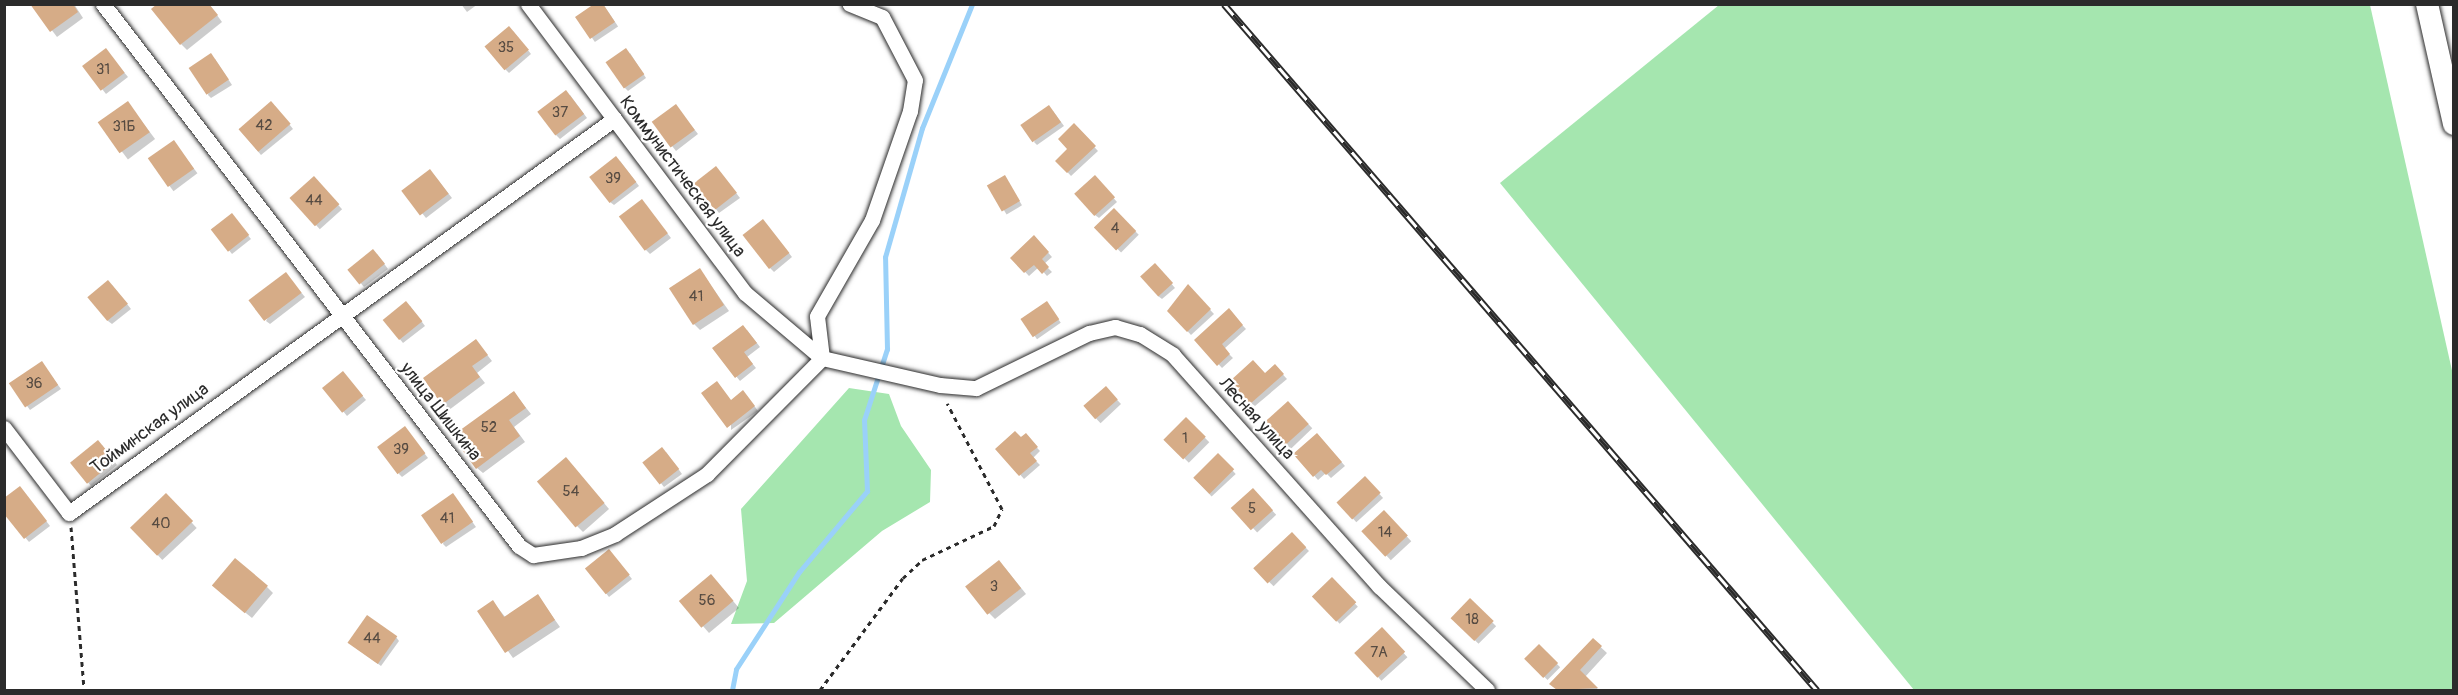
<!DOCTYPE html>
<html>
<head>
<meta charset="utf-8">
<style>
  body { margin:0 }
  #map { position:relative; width:2458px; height:695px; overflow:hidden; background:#fff; font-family:Pangolin,sans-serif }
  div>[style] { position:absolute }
  .green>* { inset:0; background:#a5e6af }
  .shadow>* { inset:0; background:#0003; transform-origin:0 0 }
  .stream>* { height:5px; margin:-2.5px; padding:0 2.5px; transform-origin:2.5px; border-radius:2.5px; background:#9ad1f9 }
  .building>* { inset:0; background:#d6ac87; transform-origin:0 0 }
  .path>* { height:3px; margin-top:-1.5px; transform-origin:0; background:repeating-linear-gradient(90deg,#2b2b2b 0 4.5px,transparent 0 9px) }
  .roads { filter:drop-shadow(0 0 2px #2b2b2b) drop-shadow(0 0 2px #2b2b2b) }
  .street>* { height:15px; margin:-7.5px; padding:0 7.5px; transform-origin:7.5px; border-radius:7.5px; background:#fff }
  .secondary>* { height:22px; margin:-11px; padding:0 11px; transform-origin:11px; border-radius:11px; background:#fff }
  .rail>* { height:7px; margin-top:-3.5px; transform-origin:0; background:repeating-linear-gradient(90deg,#fff 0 14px,#2b2b2b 0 28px); box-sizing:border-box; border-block:2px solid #2b2b2b }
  span { translate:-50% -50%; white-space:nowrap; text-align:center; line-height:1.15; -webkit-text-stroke:4.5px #fff; paint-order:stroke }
  .number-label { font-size:15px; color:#564b42 }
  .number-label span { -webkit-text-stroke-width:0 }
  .street-label { font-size:18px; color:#2b2b2b }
  .frame { position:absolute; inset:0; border:6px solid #2b2b2b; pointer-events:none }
</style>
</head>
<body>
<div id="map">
  <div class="green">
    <i style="clip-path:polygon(1719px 5px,2370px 5px,2453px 375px,2453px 690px,1914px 690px,1500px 183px)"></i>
    <i style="clip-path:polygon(849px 388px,889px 394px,901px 426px,931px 470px,930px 502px,882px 531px,774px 623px,731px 624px,747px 581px,741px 509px)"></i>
  </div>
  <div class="shadow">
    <i style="clip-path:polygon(32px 4px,74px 4px,83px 18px,57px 37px)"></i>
    <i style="clip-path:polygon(209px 4px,222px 22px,187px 50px,181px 44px)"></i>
    <i style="clip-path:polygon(461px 4px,478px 4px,467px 12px)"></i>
    <i style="left:603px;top:4px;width:27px;height:28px;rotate:56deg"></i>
    <i style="clip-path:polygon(513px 31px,531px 54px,509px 73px,505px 69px)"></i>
    <i style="clip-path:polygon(630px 53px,646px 78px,628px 91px,624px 87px)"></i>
    <i style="clip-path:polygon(109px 54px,128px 77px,106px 94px,84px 66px)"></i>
    <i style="clip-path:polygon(215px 59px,232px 85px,211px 98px,208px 95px)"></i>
    <i style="clip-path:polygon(570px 95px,587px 118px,560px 139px,556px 135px)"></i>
    <i style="left:128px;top:103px;width:45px;height:34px;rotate:53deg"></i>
    <i style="clip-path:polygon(275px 106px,293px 129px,261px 155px,239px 129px)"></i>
    <i style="clip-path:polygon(679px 110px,698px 134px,676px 151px,654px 123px)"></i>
    <i style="clip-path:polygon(1053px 111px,1064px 126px,1037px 145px,1034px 142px)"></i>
    <i style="clip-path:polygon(1074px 125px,1098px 151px,1071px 176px,1057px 161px,1069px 149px)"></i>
    <i style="left:177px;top:146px;width:34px;height:30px;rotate:53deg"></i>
    <i style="clip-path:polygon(620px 161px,639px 186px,614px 205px,610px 202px)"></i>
    <i style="clip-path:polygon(720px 172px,740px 198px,719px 213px,696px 184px)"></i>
    <i style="clip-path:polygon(434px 175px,452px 198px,426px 218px,404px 191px)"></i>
    <i style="left:1005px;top:177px;width:33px;height:18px;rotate:59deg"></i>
    <i style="clip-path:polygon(1095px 177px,1117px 202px,1099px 218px,1095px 215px)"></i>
    <i style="left:314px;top:178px;width:42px;height:30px;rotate:48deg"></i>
    <i style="clip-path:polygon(645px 205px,671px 238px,650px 254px,646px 250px)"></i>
    <i style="left:1114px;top:210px;width:35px;height:25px;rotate:45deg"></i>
    <i style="clip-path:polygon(235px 219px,251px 239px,232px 254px,212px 229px)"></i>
    <i style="clip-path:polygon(767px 225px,792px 257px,774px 272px,770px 268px)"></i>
    <i style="clip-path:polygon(1034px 237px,1052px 257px,1044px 264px,1052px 272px,1047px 276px,1039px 267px,1029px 276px,1012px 258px)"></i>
    <i style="clip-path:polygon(377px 254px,388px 269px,364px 287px,349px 269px)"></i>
    <i style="clip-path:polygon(1159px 269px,1175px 288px,1162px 299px,1158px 296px)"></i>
    <i style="clip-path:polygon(700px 270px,729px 311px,700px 330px,694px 324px)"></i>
    <i style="clip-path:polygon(289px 278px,305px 297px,270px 324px,266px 321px)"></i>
    <i style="clip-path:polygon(112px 285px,131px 309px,112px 324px,108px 321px)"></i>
    <i style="clip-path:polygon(1188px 286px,1214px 314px,1191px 335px,1169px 311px)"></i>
    <i style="left:1047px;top:303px;width:24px;height:29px;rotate:55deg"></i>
    <i style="clip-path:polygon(410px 306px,425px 326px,403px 343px,384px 320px)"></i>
    <i style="clip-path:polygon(1229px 311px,1246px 329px,1224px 349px,1233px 358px,1222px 368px,1196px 340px)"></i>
    <i style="clip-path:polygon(747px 330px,760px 347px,747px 357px,756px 368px,740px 381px,714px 349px)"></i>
    <i style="clip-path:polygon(481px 347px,492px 361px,477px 373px,485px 383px,449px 410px,443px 404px)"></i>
    <i style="clip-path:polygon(1275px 366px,1287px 379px,1255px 406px,1251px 403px,1265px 375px)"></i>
    <i style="clip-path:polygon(45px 367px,61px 389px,30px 410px,11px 384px)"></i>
    <i style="clip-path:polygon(346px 376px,366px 400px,347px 416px,324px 388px)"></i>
    <i style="left:1106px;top:388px;width:22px;height:28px;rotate:47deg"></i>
    <i style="clip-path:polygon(747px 396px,758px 411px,731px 430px,731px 401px)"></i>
    <i style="clip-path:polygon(519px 399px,531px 414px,514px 427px,525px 442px,483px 473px,477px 468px)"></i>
    <i style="left:1288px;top:403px;width:35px;height:30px;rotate:46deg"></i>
    <i style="left:1186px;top:419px;width:33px;height:29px;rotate:45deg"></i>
    <i style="clip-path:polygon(408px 432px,428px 458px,402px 477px,399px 474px)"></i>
    <i style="clip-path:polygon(1025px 435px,1040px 451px,1033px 458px,1040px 465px,1024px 479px,997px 449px)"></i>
    <i style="clip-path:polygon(1321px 439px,1345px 466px,1331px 478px,1326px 473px,1318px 480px,1295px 454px)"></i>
    <i style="clip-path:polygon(102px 445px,117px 465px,91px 486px,71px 462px)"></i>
    <i style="clip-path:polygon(666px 452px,682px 474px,664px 487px,644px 462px)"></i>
    <i style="left:1218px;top:455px;width:26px;height:33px;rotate:47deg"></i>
    <i style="clip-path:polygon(572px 465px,609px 509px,583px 532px,577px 526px)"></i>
    <i style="left:1365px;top:478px;width:27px;height:36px;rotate:48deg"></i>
    <i style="left:1253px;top:490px;width:34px;height:26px;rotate:47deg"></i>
    <i style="clip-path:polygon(24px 492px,50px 526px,29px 542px,4px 512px)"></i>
    <i style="left:166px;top:495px;width:45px;height:47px;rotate:47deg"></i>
    <i style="clip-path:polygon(456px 499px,476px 527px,446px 547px,443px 544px)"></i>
    <i style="left:1384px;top:512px;width:40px;height:28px;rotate:47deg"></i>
    <i style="left:1292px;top:534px;width:24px;height:50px;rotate:45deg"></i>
    <i style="clip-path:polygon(613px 555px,632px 579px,609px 597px,586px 569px)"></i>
    <i style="clip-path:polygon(1005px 568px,1026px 594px,995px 619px,989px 613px)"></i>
    <i style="left:1332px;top:579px;width:38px;height:25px;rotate:47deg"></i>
    <i style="clip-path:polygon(717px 582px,739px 608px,709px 633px,681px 601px)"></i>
    <i style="clip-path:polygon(267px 587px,273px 593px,252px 618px,220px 592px)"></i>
    <i style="clip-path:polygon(538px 596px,560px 627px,513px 658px,479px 611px,493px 602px,506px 618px)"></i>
    <i style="left:1470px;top:600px;width:37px;height:25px;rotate:45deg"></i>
    <i style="left:1382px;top:629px;width:38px;height:35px;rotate:48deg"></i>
    <i style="clip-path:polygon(396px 637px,399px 641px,381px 666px,353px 646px)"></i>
    <i style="clip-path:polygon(1593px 640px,1607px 653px,1585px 677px,1599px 690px,1559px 690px,1551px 684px)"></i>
    <i style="left:1539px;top:646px;width:30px;height:18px;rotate:45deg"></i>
  </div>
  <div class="stream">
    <i style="left:732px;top:690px;width:21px;rotate:-79deg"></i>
    <i style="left:736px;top:669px;width:116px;rotate:-57deg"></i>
    <i style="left:799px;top:572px;width:106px;rotate:-50deg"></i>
    <i style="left:867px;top:491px;width:71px;rotate:-92.4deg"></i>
    <i style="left:864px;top:420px;width:75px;rotate:-72.1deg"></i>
    <i style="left:887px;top:349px;width:92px;rotate:-91.2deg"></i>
    <i style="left:885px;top:257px;width:134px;rotate:-74deg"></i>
    <i style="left:922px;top:128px;width:134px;rotate:-68deg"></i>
  </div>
  <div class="building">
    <i style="clip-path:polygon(30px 4px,73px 4px,78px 12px,50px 32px)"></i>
    <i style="clip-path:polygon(157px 4px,209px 4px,218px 15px,180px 45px,151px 9px)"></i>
    <i style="clip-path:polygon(594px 4px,603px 4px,615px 22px,590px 39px,575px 17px)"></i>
    <i style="left:509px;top:26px;width:31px;height:32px;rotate:50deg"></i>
    <i style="left:106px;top:48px;width:31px;height:30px;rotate:53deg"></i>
    <i style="left:626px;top:48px;width:32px;height:25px;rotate:55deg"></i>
    <i style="left:211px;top:53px;width:32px;height:27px;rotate:56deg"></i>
    <i style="left:566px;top:90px;width:30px;height:36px;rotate:53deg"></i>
    <i style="left:128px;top:101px;width:38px;height:37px;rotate:55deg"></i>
    <i style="left:271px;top:101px;width:30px;height:43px;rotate:49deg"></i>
    <i style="left:676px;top:104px;width:32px;height:30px;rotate:54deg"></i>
    <i style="left:1049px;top:105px;width:21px;height:35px;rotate:55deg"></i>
    <i style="clip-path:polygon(1074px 123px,1096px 146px,1067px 173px,1055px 161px,1067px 149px,1058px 139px)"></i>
    <i style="left:174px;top:140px;width:35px;height:32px;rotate:55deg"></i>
    <i style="left:616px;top:156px;width:33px;height:34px;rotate:52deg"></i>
    <i style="left:716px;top:166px;width:34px;height:28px;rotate:52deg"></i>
    <i style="left:430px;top:169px;width:31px;height:36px;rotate:53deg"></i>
    <i style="left:1005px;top:175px;width:30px;height:21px;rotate:60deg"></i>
    <i style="left:1095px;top:175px;width:30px;height:28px;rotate:48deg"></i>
    <i style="left:314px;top:176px;width:38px;height:33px;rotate:48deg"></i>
    <i style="left:642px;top:199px;width:43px;height:29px;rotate:53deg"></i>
    <i style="left:1114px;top:208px;width:32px;height:28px;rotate:46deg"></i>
    <i style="left:232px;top:213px;width:28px;height:27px;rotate:52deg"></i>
    <i style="left:763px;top:219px;width:43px;height:26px;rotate:52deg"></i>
    <i style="clip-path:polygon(1034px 235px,1049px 252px,1042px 259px,1049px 267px,1042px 274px,1034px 265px,1024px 273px,1010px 258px)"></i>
    <i style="left:373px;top:249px;width:19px;height:33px;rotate:51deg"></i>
    <i style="left:1155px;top:263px;width:27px;height:20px;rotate:48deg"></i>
    <i style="left:700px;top:268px;width:44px;height:37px;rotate:57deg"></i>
    <i style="left:286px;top:272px;width:26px;height:47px;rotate:53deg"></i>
    <i style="left:108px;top:280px;width:31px;height:27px;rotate:50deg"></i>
    <i style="clip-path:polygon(1188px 284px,1211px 309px,1187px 332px,1167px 311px)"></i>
    <i style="left:406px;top:301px;width:26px;height:30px;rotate:51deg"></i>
    <i style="left:1047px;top:301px;width:22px;height:32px;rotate:56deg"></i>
    <i style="clip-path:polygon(1229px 308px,1243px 325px,1222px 344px,1230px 354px,1217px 366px,1194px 340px)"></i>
    <i style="clip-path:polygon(743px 325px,757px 343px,744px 352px,753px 364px,735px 378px,712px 348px)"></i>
    <i style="clip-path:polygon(476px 339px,488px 355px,472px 366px,480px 377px,442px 405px,423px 378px)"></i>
    <i style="clip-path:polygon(1253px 360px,1265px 373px,1275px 364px,1284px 374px,1250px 404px,1230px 381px)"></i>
    <i style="left:42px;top:361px;width:29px;height:40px;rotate:56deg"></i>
    <i style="left:343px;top:371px;width:32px;height:27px;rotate:51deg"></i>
    <i style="clip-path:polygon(717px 381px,731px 400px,743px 390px,755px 406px,727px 428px,701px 393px)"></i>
    <i style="left:1106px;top:386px;width:18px;height:30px;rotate:49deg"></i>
    <i style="clip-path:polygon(514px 391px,526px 408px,509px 420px,520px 436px,476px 469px,452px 436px)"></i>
    <i style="left:1288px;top:401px;width:31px;height:33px;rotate:48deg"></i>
    <i style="left:1186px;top:417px;width:28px;height:32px;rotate:45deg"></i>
    <i style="left:405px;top:426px;width:34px;height:35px;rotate:53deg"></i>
    <i style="clip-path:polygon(1015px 431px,1021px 437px,1026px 433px,1038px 447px,1030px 453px,1037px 461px,1019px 476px,995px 449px)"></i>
    <i style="clip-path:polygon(1317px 433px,1342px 462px,1326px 475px,1321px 470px,1313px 477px,1293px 454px)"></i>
    <i style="left:98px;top:440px;width:27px;height:36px;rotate:51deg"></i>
    <i style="left:662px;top:447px;width:28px;height:25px;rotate:52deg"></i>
    <i style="left:1218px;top:453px;width:23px;height:35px;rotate:45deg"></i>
    <i style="left:566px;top:457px;width:60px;height:38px;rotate:50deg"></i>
    <i style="left:1365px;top:476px;width:23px;height:39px;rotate:47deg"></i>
    <i style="clip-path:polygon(20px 486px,47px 521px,24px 539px,4px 514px,4px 498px)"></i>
    <i style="left:1253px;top:488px;width:30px;height:30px;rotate:48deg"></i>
    <i style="left:166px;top:493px;width:39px;height:50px;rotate:46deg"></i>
    <i style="left:453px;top:493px;width:35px;height:39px;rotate:55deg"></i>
    <i style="left:1384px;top:510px;width:35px;height:31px;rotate:47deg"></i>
    <i style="left:1292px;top:532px;width:21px;height:53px;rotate:47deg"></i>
    <i style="left:609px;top:549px;width:33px;height:31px;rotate:51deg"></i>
    <i style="left:235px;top:558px;width:43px;height:36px;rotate:40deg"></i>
    <i style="left:999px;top:560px;width:36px;height:43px;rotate:52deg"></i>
    <i style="left:711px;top:574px;width:35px;height:42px;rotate:50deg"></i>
    <i style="left:1332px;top:577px;width:35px;height:28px;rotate:46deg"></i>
    <i style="clip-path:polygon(538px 594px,555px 620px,505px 653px,477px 611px,493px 600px,504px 617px)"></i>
    <i style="left:1470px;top:598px;width:33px;height:28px;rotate:44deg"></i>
    <i style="left:367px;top:615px;width:37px;height:34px;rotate:35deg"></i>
    <i style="left:1382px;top:627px;width:34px;height:38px;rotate:47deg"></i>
    <i style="clip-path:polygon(1593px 638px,1602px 646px,1580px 670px,1598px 688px,1557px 690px,1549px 684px)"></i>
    <i style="left:1539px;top:644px;width:27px;height:21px;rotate:45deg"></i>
  </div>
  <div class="path">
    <i style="left:71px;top:527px;width:164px;rotate:85.4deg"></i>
    <i style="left:820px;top:690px;width:139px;rotate:-53.5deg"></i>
    <i style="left:903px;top:578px;width:26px;rotate:-43deg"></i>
    <i style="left:922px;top:560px;width:80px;rotate:-25.3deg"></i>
    <i style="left:994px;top:526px;width:19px;rotate:-65deg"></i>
    <i style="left:1002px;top:509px;width:119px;rotate:-117.4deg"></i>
  </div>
  <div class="roads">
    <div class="street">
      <i style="left:103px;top:4px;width:683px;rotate:52.49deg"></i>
      <i style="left:519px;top:546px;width:17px;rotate:33deg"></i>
      <i style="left:533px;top:555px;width:49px;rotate:-8.3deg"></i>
      <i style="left:581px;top:548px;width:37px;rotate:-22deg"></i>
      <i style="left:615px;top:534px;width:110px;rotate:-33.1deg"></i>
      <i style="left:707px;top:474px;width:163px;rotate:-45.2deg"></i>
      <i style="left:528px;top:4px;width:361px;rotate:53.1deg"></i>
      <i style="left:745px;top:293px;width:101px;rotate:40.2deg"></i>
      <i style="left:822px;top:358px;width:121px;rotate:12.9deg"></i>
      <i style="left:940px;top:385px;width:36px;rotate:5deg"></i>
      <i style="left:976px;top:388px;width:126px;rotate:-26deg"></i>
      <i style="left:1089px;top:333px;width:27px;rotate:-13deg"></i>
      <i style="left:1115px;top:327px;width:26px;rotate:16deg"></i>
      <i style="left:1140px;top:334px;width:39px;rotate:32deg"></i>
      <i style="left:1173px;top:355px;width:310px;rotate:48.3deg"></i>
      <i style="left:1379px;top:586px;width:150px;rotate:43.9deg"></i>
      <i style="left:822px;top:358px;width:42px;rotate:-96.8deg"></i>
      <i style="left:817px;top:316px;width:111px;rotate:-60.2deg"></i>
      <i style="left:872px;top:220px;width:115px;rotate:-70.8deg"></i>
      <i style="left:910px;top:111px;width:31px;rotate:-81deg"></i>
      <i style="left:915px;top:80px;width:71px;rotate:-117.6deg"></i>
      <i style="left:882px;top:17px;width:35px;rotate:-158deg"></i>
      <i style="left:4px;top:428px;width:107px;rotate:52.6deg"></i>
      <i style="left:69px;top:513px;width:673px;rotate:-35.86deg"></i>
    </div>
    <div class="secondary">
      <i style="left:2427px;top:4px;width:123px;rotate:77.3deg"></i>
    </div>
  </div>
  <div class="rail">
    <i style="left:1224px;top:4px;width:907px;rotate:49.16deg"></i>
  </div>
  <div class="number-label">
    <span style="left:506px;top:48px">35</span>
    <span style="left:103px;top:70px">31</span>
    <span style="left:560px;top:113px">37</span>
    <span style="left:264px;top:126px">42</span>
    <span style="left:124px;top:127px">31Б</span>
    <span style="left:613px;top:179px">39</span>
    <span style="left:314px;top:201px">44</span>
    <span style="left:1115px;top:229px">4</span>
    <span style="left:696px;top:297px">41</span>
    <span style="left:34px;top:384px">36</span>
    <span style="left:489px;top:428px">52</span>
    <span style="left:1185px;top:439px">1</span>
    <span style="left:401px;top:450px">39</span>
    <span style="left:571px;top:492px">54</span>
    <span style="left:1252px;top:509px">5</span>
    <span style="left:447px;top:519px">41</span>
    <span style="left:161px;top:524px">40</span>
    <span style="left:1385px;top:533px">14</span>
    <span style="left:994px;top:587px">3</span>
    <span style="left:707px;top:601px">56</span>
    <span style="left:1472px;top:620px">18</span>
    <span style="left:372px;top:639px">44</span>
    <span style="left:1379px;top:653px">7А</span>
  </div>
  <div class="street-label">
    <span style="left:682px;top:177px;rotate:53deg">Коммунистическая улица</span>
    <span style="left:440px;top:412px;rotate:52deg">улица Шишкина</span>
    <span style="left:1256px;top:419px;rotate:48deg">Лесная улица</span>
    <span style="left:150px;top:429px;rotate:-36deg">Тойминская улица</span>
  </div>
  <div class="frame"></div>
</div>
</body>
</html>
